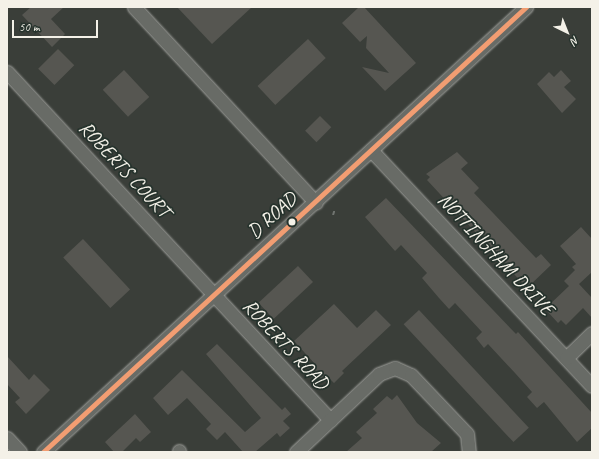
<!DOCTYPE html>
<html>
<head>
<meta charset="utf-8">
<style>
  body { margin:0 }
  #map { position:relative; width:599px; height:459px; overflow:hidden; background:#3a3e39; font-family:Caveat,sans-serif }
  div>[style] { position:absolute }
  .building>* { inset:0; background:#565651; transform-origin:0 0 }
  .path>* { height:2px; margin-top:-1px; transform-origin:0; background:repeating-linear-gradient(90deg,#707470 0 4px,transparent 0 7px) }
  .roads { filter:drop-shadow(0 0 1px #9e9f9b) drop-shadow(0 0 1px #9e9f9b) }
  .minor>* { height:13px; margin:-6.5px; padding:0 6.5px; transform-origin:6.5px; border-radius:6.5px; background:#686b66 }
  .bus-1>* { height:5px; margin:-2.5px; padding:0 2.5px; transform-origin:2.5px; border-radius:2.5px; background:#f29d72 }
  .dots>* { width:11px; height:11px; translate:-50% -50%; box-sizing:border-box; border:2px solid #26332d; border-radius:50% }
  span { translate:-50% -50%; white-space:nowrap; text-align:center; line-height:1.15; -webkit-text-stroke:3.5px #26332d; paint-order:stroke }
  .street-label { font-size:20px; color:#f4f1e8 }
  .frame { position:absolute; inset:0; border:8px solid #f4f1e8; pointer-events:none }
  .north { position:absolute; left:547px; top:12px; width:40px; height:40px; -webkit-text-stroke:3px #26332d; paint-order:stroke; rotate:137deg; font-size:11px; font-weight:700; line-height:16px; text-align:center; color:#f4f1e8 }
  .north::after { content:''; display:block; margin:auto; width:14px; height:18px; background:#f4f1e8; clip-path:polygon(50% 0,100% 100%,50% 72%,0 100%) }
  .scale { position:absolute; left:12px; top:20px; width:86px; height:18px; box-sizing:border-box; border:2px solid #f4f1e8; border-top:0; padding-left:5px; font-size:12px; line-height:14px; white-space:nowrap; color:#f4f1e8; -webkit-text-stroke:3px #26332d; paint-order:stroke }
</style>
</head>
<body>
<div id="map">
  <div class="building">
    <i style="clip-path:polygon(31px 7px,64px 7px,51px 19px,65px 34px,52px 47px,22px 15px)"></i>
    <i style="clip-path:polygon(177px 7px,252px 7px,212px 44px)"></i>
    <i style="clip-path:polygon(359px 7px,364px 7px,416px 63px,385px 91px,362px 67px,389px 73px,366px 48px,367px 36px,360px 42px,342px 23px)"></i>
    <i style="left:308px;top:39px;width:26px;height:69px;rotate:47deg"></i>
    <i style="left:58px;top:49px;width:23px;height:28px;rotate:45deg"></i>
    <i style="left:124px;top:70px;width:37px;height:29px;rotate:47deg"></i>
    <i style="clip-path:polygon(561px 70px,571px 81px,564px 87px,576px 99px,562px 113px,537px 84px,549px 72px,554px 77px)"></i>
    <i style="left:320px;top:116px;width:16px;height:21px;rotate:45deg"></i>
    <i style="clip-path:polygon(457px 152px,468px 163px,461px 169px,479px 188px,474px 193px,536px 258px,541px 254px,551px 265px,527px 288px,427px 180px,430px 177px,426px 174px)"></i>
    <i style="clip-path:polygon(386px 198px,516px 334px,518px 332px,592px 413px,592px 428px,577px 442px,544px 402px,537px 408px,527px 397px,532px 392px,515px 373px,488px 344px,484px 348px,476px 338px,482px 332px,455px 303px,449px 309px,439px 298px,422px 278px,427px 273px,401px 245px,395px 251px,365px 217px)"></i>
    <i style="clip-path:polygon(581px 227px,592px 239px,592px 272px,579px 284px,592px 298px,592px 318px,583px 308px,566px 325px,561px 320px,558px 323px,547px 311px,548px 306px,569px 286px,564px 281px,575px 270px,572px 267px,576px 264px,560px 246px)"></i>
    <i style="left:83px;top:239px;width:69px;height:27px;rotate:47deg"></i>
    <i style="left:298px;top:266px;width:22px;height:54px;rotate:47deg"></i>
    <i style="clip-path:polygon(334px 304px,357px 328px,376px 310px,391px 325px,342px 371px,344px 373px,334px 383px,329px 378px,324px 382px,311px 368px,315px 364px,294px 341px)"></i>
    <i style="left:419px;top:310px;width:161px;height:21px;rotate:47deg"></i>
    <i style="clip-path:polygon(217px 344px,282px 410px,285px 407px,291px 414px,283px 421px,290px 428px,280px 437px,277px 433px,255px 452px,243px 452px,225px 432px,217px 440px,206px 429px,211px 424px,187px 398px,168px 415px,153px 398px,182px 370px,245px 432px,261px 418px,206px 354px)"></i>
    <i style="clip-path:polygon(7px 356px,29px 380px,34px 374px,50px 390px,26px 414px,15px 402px,20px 398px,7px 384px)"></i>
    <i style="clip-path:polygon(397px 395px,417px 423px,441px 443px,431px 452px,346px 452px,362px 438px,356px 432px,377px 413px,373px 409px,387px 396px,392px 400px)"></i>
    <i style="clip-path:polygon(135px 414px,151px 432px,140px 442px,136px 438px,122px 452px,114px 452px,105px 442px)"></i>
  </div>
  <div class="path">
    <i style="left:333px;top:215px;width:6px;rotate:-72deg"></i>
  </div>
  <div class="roads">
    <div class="minor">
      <i style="left:134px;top:7px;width:267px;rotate:47.1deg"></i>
      <i style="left:7px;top:72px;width:475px;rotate:47.1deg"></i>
      <i style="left:371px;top:150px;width:323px;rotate:46.9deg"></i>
      <i style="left:566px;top:358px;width:36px;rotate:-44deg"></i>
      <i style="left:7px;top:438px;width:19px;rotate:47deg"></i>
      <i style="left:179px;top:451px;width:1px;rotate:90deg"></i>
      <i style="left:43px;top:452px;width:657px;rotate:-42.66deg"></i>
      <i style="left:296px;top:452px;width:114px;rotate:-43.2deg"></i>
      <i style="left:379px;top:374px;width:17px;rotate:-21deg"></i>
      <i style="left:395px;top:368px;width:17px;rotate:24deg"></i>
      <i style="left:411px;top:375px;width:81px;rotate:46.5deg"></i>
      <i style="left:467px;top:434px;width:18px;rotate:84deg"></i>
    </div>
  </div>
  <div class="bus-1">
    <i style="left:43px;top:452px;width:657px;rotate:-42.66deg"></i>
  </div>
  <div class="dots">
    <i style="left:292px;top:222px;background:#f4f1e8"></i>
  </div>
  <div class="street-label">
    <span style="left:125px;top:169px;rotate:47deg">ROBERTS COURT</span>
    <span style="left:272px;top:215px;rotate:-42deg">D ROAD</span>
    <span style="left:496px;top:254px;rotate:47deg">NOTTINGHAM DRIVE</span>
    <span style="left:286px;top:344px;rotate:47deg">ROBERTS ROAD</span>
  </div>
  <div class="frame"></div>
  <div class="north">N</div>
  <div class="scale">50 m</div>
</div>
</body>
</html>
